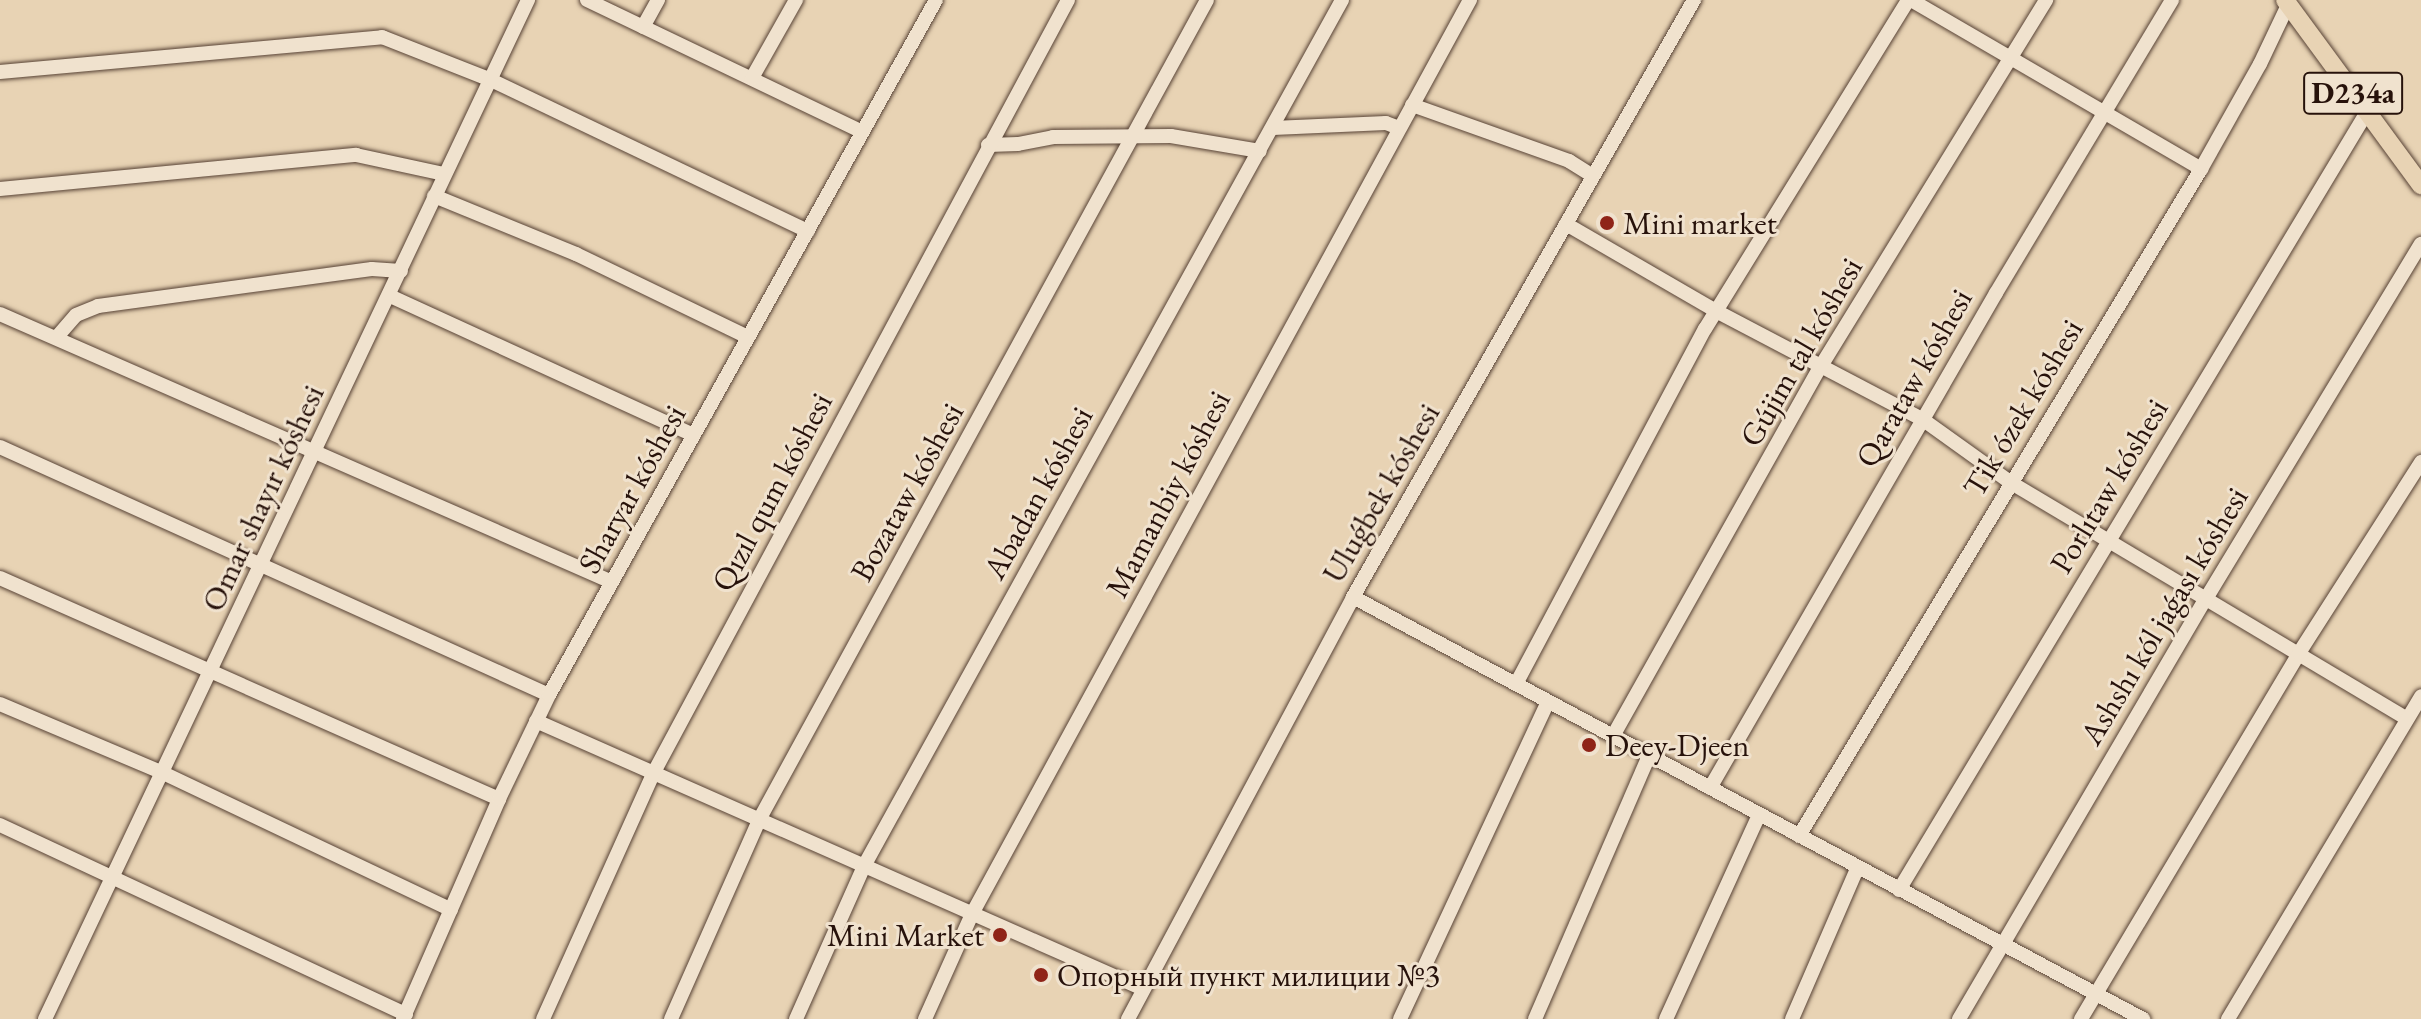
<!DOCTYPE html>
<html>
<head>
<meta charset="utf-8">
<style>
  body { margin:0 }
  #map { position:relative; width:2421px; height:1019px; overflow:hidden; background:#e8d3b4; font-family:"EB Garamond",serif }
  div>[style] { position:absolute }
  .roads { filter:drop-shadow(0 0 2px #574235) drop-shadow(0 0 2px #574235) }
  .minor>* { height:14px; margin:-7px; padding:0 7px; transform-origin:7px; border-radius:7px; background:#f0e2ce }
  .major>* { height:18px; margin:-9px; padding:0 9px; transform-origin:9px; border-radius:9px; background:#e8d3b4 }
  .dots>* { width:22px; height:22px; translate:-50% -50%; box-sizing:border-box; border:4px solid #f0e2ce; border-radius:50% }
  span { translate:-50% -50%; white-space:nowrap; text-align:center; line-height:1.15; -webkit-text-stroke:6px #f0e2ce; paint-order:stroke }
  .shield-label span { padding:2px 6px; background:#f0e2ce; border:2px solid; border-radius:6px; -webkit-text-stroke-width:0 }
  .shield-label { font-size:30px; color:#27120b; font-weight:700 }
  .poi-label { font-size:32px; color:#27120b }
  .left { translate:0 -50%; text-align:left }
  .right { translate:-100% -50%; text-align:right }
  .street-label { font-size:32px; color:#27120b }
</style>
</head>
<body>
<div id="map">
  <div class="roads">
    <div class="minor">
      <i style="left:587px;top:0;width:305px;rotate:25.6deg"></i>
      <i style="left:1911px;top:0;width:336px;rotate:30.2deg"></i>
      <i style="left:643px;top:27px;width:31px;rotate:-61deg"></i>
      <i style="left:0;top:72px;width:384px;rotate:-5.2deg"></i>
      <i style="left:382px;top:37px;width:117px;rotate:21.5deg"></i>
      <i style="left:491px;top:80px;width:351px;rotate:25.5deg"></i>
      <i style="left:752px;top:78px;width:90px;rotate:-60.6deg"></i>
      <i style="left:1412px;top:105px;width:167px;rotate:19.6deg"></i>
      <i style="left:1569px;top:161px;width:28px;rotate:32deg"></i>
      <i style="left:1273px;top:128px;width:113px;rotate:-2.5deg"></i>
      <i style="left:1386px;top:123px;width:14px;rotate:21deg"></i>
      <i style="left:988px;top:145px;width:30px;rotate:-2deg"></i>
      <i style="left:1018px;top:144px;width:36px;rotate:-11deg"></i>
      <i style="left:1053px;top:137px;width:118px;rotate:-0.5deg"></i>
      <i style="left:1171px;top:136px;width:90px;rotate:9.6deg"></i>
      <i style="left:0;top:189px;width:358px;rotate:-5.5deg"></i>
      <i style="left:356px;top:155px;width:90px;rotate:12.2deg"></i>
      <i style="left:434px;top:196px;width:153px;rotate:22.2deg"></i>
      <i style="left:576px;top:254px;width:191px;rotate:25.8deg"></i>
      <i style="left:1566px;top:224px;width:173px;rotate:30.1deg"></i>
      <i style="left:1716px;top:311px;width:233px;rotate:27.7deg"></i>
      <i style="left:1922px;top:419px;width:108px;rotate:35.6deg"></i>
      <i style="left:2010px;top:482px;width:462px;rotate:30.8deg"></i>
      <i style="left:390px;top:296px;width:334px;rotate:24.6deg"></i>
      <i style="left:0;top:314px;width:668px;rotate:23.65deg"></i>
      <i style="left:56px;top:338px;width:30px;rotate:-49deg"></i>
      <i style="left:76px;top:315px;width:24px;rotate:-22deg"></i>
      <i style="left:98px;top:306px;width:276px;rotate:-7.7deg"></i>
      <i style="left:372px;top:269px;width:29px;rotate:4deg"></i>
      <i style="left:0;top:447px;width:602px;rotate:24.31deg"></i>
      <i style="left:0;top:578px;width:546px;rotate:23.89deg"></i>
      <i style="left:1353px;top:597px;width:896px;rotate:28.11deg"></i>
      <i style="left:1516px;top:684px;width:402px;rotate:-62deg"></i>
      <i style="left:1705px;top:329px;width:387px;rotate:-58.3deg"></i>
      <i style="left:0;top:704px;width:175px;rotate:22.9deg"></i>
      <i style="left:161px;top:772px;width:321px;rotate:25.4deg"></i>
      <i style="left:536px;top:721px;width:661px;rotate:23.81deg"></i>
      <i style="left:1613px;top:736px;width:424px;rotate:-60.7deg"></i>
      <i style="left:1821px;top:366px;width:430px;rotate:-58.4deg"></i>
      <i style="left:1710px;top:788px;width:572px;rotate:-59.98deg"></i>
      <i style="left:1996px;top:293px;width:342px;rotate:-59deg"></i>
      <i style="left:0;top:825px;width:448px;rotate:25deg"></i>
      <i style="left:1799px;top:836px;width:779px;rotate:-58.92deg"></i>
      <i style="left:2201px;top:169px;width:120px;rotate:-60.7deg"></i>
      <i style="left:2260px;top:64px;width:65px;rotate:-64.6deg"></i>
      <i style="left:1899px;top:890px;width:908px;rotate:-58.97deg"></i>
      <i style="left:45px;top:1019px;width:1128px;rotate:-64.64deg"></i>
      <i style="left:403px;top:1019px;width:240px;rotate:-66.4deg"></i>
      <i style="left:499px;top:799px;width:115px;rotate:-64.3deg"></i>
      <i style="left:549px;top:695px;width:795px;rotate:-60.89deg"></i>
      <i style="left:543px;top:1019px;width:269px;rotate:-65.8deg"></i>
      <i style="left:653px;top:774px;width:878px;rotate:-61.8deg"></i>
      <i style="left:671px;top:1019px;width:218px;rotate:-66.1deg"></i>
      <i style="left:759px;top:820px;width:934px;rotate:-61.35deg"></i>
      <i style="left:796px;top:1019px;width:167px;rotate:-66deg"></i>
      <i style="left:864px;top:866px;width:989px;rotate:-61.1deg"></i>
      <i style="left:925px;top:1019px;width:115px;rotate:-65.9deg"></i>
      <i style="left:972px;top:914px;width:1041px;rotate:-61.42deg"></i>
      <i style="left:1128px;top:1019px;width:478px;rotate:-61.9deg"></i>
      <i style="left:1353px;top:597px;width:688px;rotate:-60.27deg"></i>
      <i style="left:1400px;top:1019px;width:350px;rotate:-65deg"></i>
      <i style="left:1535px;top:1019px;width:287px;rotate:-66.6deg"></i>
      <i style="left:1666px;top:1019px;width:224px;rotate:-65.5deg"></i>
      <i style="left:1792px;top:1019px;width:163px;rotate:-66.6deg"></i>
      <i style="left:1959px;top:1019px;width:489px;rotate:-59.6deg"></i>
      <i style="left:2207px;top:597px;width:413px;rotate:-58.8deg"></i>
      <i style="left:2081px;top:1019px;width:426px;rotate:-59.2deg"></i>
      <i style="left:2299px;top:653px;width:227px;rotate:-57.4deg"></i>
      <i style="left:2228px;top:1019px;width:376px;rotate:-59.1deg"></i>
    </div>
    <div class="major">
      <i style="left:2285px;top:0;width:230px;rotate:53.7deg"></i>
    </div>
  </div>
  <div class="dots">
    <i style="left:1607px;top:223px;background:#8f2418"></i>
    <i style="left:1589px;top:745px;background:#8f2418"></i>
    <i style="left:1000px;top:935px;background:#8f2418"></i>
    <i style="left:1041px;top:975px;background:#8f2418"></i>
  </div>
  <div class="shield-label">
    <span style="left:2353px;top:93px">D234a</span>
  </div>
  <div class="poi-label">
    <span class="left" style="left:1623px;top:223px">Mini market</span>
    <span class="left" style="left:1605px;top:745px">Deey-Djeen</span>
    <span class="right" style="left:984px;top:935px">Mini Market</span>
    <span class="left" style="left:1057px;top:975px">Опорный пункт милиции №3</span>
  </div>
  <div class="street-label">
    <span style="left:1801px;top:352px;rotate:-60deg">Gújim tal kóshesi</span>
    <span style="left:1914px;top:378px;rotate:-60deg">Qarataw kóshesi</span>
    <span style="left:2023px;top:408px;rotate:-59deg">Tik ózek kóshesi</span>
    <span style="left:2109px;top:486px;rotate:-59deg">Porlıtaw kóshesi</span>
    <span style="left:632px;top:489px;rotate:-61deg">Sharyar kóshesi</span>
    <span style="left:772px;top:492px;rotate:-62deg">Qızıl qum kóshesi</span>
    <span style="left:907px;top:492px;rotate:-61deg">Bozataw kóshesi</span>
    <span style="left:1038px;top:493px;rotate:-61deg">Abadan kóshesi</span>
    <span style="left:1381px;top:493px;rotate:-60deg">Uluǵbek kóshesi</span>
    <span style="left:1168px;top:494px;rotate:-62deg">Mamanbiy kóshesi</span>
    <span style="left:263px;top:498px;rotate:-65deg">Omar shayır kóshesi</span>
    <span style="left:2164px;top:616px;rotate:-59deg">Ashshı kól jaǵası kóshesi</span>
  </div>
</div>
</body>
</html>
